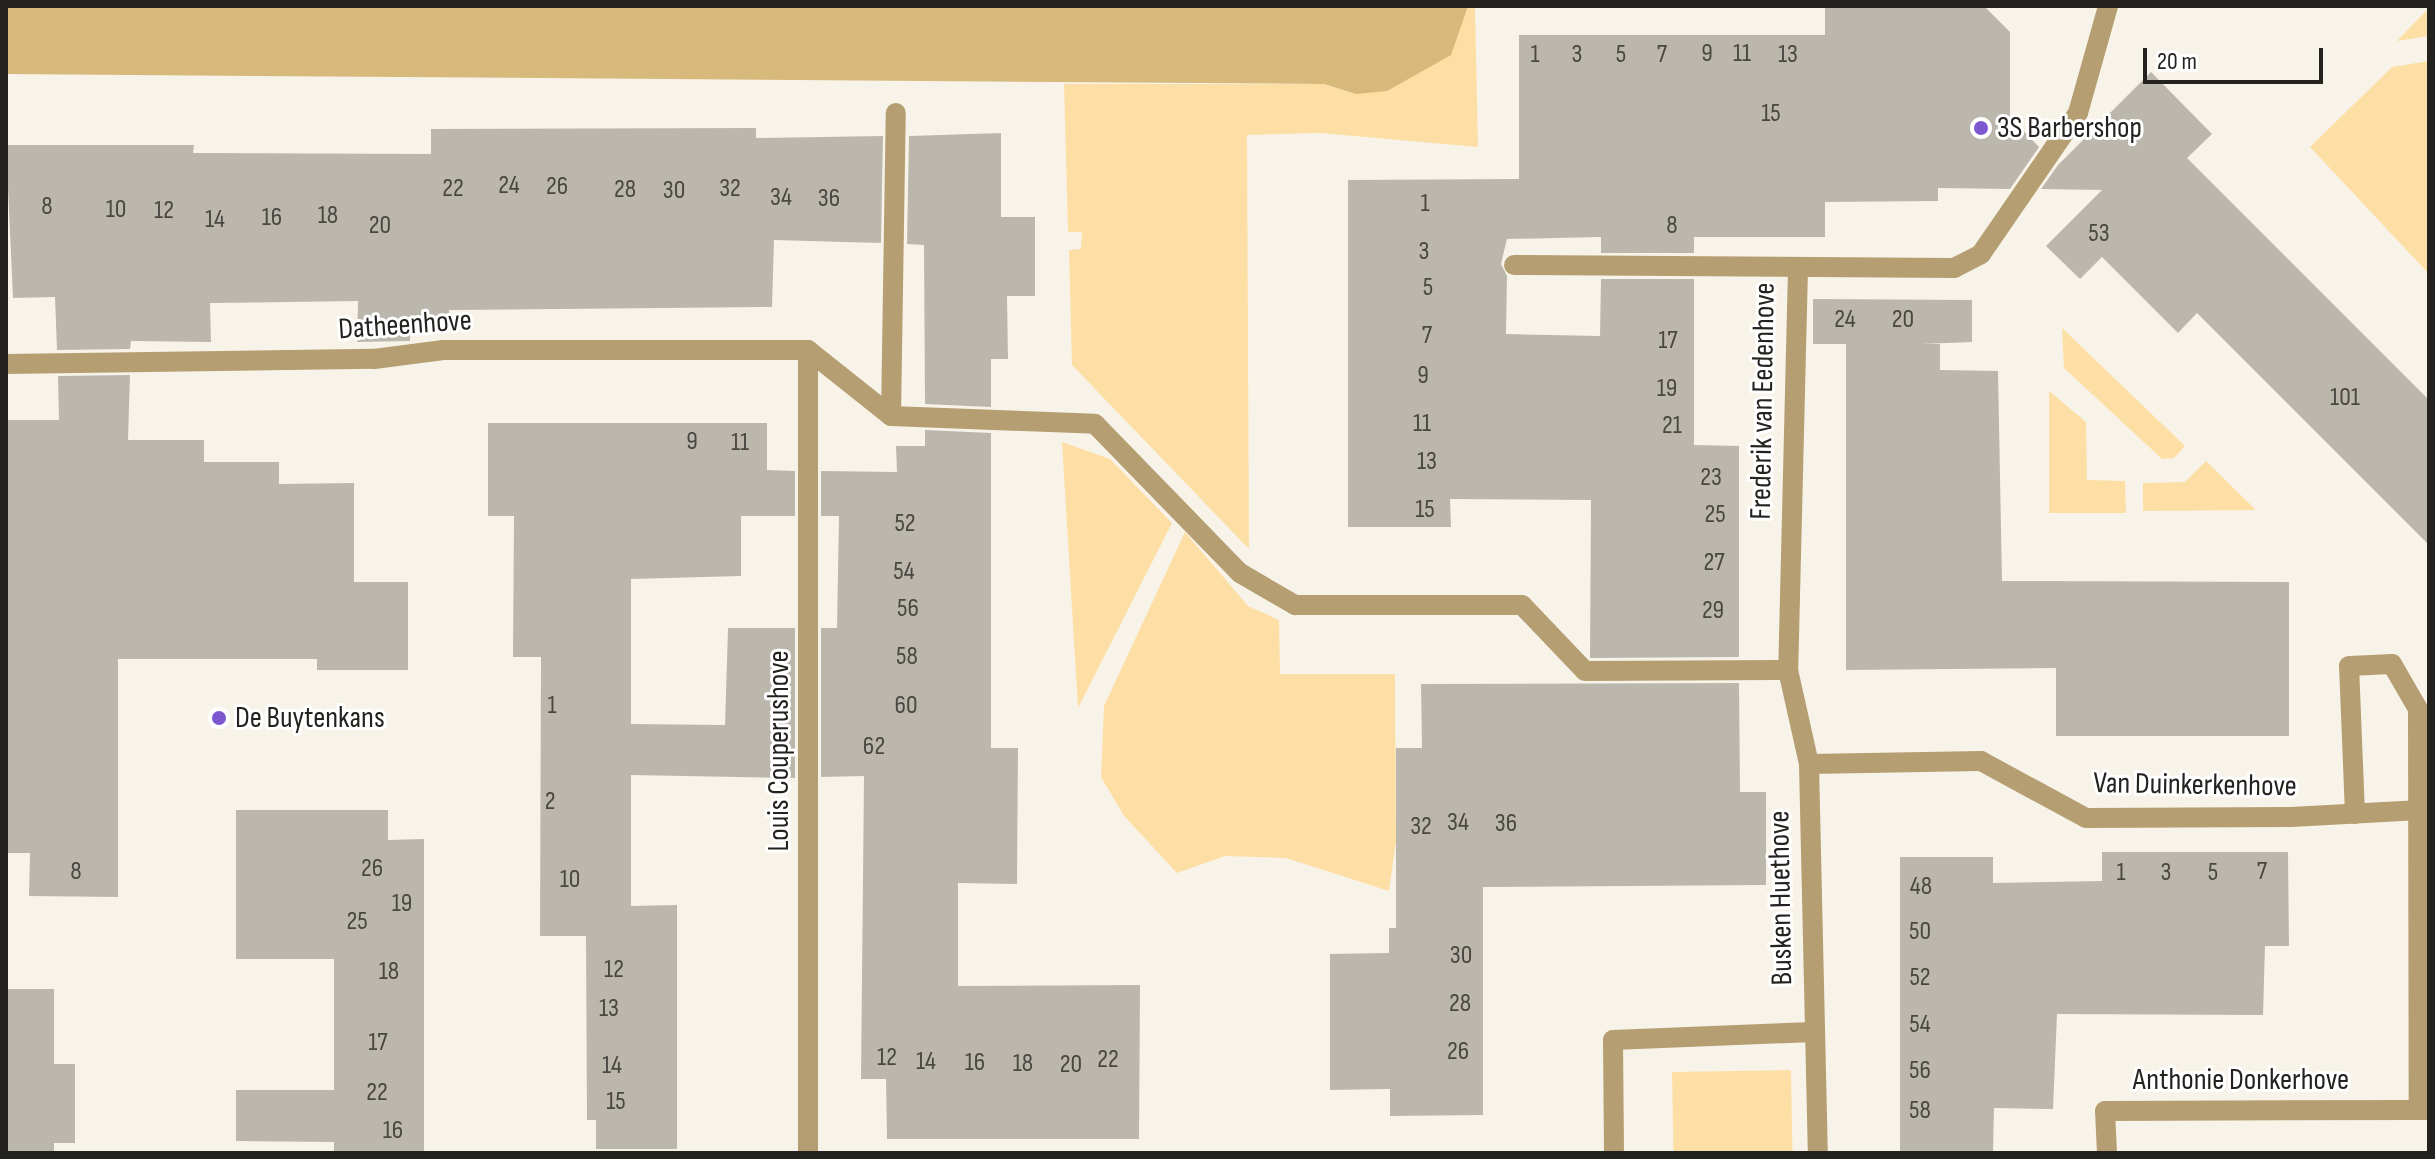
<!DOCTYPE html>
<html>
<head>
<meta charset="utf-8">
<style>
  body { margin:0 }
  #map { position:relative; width:2435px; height:1159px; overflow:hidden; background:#f8f3e9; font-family:"Sofia Sans Condensed",sans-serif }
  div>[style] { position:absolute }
  .green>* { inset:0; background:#fddfa5; transform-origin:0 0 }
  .water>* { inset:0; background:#d7b97c }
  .building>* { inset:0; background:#bcb7ad }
  .street>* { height:20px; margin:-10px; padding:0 10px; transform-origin:10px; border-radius:10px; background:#b59f72 }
  .dots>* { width:22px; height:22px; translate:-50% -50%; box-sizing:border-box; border:4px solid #fff; border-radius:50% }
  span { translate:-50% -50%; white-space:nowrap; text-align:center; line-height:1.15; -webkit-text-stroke:6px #fff; paint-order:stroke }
  .number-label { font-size:26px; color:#4a4742 }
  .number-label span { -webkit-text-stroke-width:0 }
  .poi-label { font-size:30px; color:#24221f }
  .left { translate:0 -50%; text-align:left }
  .street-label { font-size:30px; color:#24221f }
  .frame { position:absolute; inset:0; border:8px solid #24221f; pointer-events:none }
  .scale { position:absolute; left:2143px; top:48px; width:180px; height:36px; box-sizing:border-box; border:4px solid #24221f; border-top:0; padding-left:10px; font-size:24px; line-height:28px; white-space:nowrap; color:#24221f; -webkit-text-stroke:6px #fff; paint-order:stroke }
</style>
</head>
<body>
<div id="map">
  <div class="green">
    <i style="clip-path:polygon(1468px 6px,1475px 6px,1478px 147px,1320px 133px,1247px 135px,1249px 549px,1072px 365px,1069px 250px,1081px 249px,1082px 232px,1068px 232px,1064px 84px,1324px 84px,1356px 94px,1462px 21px)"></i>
    <i style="clip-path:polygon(2429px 8px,2429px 36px,2397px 41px)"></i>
    <i style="clip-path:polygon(2429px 61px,2429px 274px,2310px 147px,2392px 67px)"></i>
    <i style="clip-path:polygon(2062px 328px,2185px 446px,2174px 458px,2162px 459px,2064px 368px)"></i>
    <i style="clip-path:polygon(2049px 391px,2086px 422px,2087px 480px,2125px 481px,2126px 513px,2049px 513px)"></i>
    <i style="clip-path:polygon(1062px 442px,1110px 459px,1172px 523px,1078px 708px)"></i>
    <i style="clip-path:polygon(2206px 461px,2256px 510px,2143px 511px,2143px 483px,2185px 482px)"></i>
    <i style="clip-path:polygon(1185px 532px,1248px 606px,1279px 620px,1280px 674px,1395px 674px,1396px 841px,1389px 891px,1286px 858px,1225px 856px,1177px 873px,1124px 816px,1101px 777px,1104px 706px)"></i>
    <i style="left:1791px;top:1070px;width:83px;height:119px;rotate:89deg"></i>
  </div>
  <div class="water">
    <i style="clip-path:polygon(6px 6px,1468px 6px,1451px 55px,1387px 91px,1356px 94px,1324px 84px,6px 74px)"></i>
  </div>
  <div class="building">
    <i style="clip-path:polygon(1825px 6px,1984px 6px,2010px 32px,2010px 117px,2039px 147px,2010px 189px,1938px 188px,1938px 201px,1825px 202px,1825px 237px,1694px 237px,1694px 253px,1601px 253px,1601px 237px,1507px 239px,1501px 264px,1507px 276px,1506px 334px,1600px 336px,1601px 279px,1694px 279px,1694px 445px,1739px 446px,1739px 657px,1590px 658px,1591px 500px,1450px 499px,1451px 527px,1348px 527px,1348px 180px,1519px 179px,1519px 35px,1825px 35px)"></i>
    <i style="clip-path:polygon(2151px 72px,2212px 134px,2187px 158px,2429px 400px,2429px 545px,2197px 313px,2178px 333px,2102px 257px,2080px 279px,2046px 246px,2102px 190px,2041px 189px,2058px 165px)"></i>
    <i style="clip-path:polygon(756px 128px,756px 138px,883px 136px,881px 243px,774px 240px,772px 307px,449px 310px,449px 318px,410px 319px,410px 341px,357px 342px,358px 301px,210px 303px,211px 342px,131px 341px,130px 349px,57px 350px,55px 297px,13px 298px,6px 145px,194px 145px,193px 153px,431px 154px,431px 129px)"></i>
    <i style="clip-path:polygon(1001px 133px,1001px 217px,1035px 217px,1035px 296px,1007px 296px,1008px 359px,991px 359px,991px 407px,925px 404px,924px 245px,907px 244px,909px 136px)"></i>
    <i style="clip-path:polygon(1813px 299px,1972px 300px,1972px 342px,1922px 344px,1940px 344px,1940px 370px,1998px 371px,2002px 581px,2289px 582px,2289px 736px,2056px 736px,2056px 668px,1846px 670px,1846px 344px,1813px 344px)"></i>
    <i style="clip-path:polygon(130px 375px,128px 440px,204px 440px,204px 462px,279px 462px,279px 484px,354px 483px,354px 582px,408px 582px,408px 670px,317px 670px,317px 659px,118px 659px,118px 897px,29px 896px,30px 853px,6px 853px,6px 420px,59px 420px,58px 376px)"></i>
    <i style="clip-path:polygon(488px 423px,767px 423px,767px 470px,795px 471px,795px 516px,741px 516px,741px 576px,631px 579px,631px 724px,725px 725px,728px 628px,795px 628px,795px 778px,631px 775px,631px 906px,677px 905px,677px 1149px,596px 1149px,596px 1120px,587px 1120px,586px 936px,540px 936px,541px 657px,513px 657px,514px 516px,488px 516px)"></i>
    <i style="clip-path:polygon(925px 430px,991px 433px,991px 748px,1018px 748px,1017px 884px,958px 883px,958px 986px,1140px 985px,1139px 1139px,887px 1139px,886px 1079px,861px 1079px,864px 776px,821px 777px,821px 628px,837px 628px,839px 516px,821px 516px,821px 471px,897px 472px,896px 446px,925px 446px)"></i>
    <i style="clip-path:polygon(1739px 683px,1740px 792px,1766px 792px,1766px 885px,1483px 887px,1483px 1115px,1390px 1116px,1390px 1089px,1330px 1090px,1330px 954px,1389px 953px,1389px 928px,1396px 928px,1396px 748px,1422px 748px,1421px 684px)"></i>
    <i style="clip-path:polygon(236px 810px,388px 810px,388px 840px,424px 839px,424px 1153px,334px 1153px,334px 1142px,236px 1141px,236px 1090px,334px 1090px,334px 959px,236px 959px)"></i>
    <i style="clip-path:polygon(2102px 852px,2288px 852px,2289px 946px,2265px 946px,2263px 1015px,2057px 1014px,2053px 1109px,1994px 1108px,1993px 1153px,1900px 1153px,1900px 857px,1993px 857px,1993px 883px,2102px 881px)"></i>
    <i style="clip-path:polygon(6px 989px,54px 989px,54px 1064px,75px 1064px,75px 1143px,54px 1143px,54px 1153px,6px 1153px)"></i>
  </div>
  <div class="street">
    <i style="left:1514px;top:265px;width:440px;rotate:0.4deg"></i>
    <i style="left:1954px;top:268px;width:30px;rotate:-27deg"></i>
    <i style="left:1981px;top:254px;width:171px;rotate:-55.5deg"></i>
    <i style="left:2078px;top:113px;width:111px;rotate:-74.3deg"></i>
    <i style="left:1798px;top:269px;width:401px;rotate:91.4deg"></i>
    <i style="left:1788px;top:670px;width:96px;rotate:77.4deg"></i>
    <i style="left:1809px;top:764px;width:389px;rotate:88.7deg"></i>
    <i style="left:808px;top:350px;width:106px;rotate:38.5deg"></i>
    <i style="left:891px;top:416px;width:204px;rotate:2.2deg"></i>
    <i style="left:1095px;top:424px;width:208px;rotate:45.8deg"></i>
    <i style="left:1240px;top:573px;width:64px;rotate:30.2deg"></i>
    <i style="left:1295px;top:605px;width:227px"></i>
    <i style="left:1522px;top:605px;width:91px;rotate:46.3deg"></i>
    <i style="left:1585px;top:671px;width:203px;rotate:-0.3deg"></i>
    <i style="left:6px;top:364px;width:368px;rotate:-0.8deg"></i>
    <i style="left:374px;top:359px;width:70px;rotate:-7.4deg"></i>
    <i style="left:443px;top:350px;width:365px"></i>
    <i style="left:891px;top:416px;width:303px;rotate:-89.1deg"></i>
    <i style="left:1809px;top:764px;width:172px;rotate:-1deg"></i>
    <i style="left:1981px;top:761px;width:119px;rotate:28.5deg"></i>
    <i style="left:2086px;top:818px;width:205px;rotate:-0.3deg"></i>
    <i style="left:2291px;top:817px;width:130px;rotate:-3.1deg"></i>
    <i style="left:2355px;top:814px;width:148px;rotate:-92.3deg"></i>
    <i style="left:2349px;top:666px;width:43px;rotate:-2.7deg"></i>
    <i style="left:2392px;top:664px;width:52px;rotate:60deg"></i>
    <i style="left:2418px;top:709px;width:401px;rotate:89.9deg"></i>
    <i style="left:2419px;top:1110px;width:10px"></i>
    <i style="left:808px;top:1153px;width:803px;rotate:-90deg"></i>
    <i style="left:1614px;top:1153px;width:113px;rotate:-90.5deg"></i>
    <i style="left:1613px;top:1040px;width:200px;rotate:-2.3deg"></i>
    <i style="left:2107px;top:1153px;width:42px;rotate:-92.7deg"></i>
    <i style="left:2105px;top:1111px;width:314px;rotate:-0.2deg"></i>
  </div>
  <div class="dots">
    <i style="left:1981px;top:128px;background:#7c57d0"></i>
    <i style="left:219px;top:718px;background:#7c57d0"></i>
  </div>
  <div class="number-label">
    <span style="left:1707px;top:54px">9</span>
    <span style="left:1742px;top:54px">11</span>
    <span style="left:1535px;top:55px">1</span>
    <span style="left:1577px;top:55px">3</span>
    <span style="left:1621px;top:55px">5</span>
    <span style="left:1662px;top:55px">7</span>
    <span style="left:1788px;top:55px">13</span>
    <span style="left:1771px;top:114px">15</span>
    <span style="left:509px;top:186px">24</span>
    <span style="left:557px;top:187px">26</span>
    <span style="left:453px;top:189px">22</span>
    <span style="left:730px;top:189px">32</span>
    <span style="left:625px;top:190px">28</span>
    <span style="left:674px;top:191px">30</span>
    <span style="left:781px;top:198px">34</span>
    <span style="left:829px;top:199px">36</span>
    <span style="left:1425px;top:204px">1</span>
    <span style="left:47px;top:207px">8</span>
    <span style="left:116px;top:210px">10</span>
    <span style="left:164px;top:211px">12</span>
    <span style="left:328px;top:216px">18</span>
    <span style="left:272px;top:218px">16</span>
    <span style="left:215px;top:220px">14</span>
    <span style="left:380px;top:226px">20</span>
    <span style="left:1672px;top:226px">8</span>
    <span style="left:2099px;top:234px">53</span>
    <span style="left:1424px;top:252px">3</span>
    <span style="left:1428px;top:288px">5</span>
    <span style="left:1845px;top:320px">24</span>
    <span style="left:1903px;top:320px">20</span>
    <span style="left:1427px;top:336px">7</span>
    <span style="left:1668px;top:341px">17</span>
    <span style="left:1423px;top:376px">9</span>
    <span style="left:1667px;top:389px">19</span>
    <span style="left:2345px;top:398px">101</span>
    <span style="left:1422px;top:424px">11</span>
    <span style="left:1672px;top:426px">21</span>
    <span style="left:692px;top:442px">9</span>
    <span style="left:740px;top:443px">11</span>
    <span style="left:1427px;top:462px">13</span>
    <span style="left:1711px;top:478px">23</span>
    <span style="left:1425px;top:510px">15</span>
    <span style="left:1715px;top:515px">25</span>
    <span style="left:905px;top:524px">52</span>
    <span style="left:1714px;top:563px">27</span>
    <span style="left:904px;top:572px">54</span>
    <span style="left:908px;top:609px">56</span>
    <span style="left:1713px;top:611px">29</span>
    <span style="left:907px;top:657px">58</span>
    <span style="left:552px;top:706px">1</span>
    <span style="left:906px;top:706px">60</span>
    <span style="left:874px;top:747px">62</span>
    <span style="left:550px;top:802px">2</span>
    <span style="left:1458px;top:823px">34</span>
    <span style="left:1506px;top:824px">36</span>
    <span style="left:1421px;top:827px">32</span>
    <span style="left:372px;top:869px">26</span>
    <span style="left:76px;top:872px">8</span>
    <span style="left:2262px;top:872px">7</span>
    <span style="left:2121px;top:873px">1</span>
    <span style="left:2166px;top:873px">3</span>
    <span style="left:2213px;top:873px">5</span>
    <span style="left:570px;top:880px">10</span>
    <span style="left:1921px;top:887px">48</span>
    <span style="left:402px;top:904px">19</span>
    <span style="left:357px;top:922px">25</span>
    <span style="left:1920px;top:932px">50</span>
    <span style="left:1461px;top:956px">30</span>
    <span style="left:614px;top:970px">12</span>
    <span style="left:389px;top:972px">18</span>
    <span style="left:1920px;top:978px">52</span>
    <span style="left:1460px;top:1004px">28</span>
    <span style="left:609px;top:1009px">13</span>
    <span style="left:1920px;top:1025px">54</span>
    <span style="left:378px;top:1043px">17</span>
    <span style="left:1458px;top:1052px">26</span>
    <span style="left:887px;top:1058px">12</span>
    <span style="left:1108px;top:1060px">22</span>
    <span style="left:926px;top:1062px">14</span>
    <span style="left:975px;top:1063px">16</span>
    <span style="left:1023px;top:1064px">18</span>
    <span style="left:1071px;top:1065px">20</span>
    <span style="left:612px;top:1066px">14</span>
    <span style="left:1920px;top:1071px">56</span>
    <span style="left:377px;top:1093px">22</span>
    <span style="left:616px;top:1102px">15</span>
    <span style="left:1920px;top:1111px">58</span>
    <span style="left:393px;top:1131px">16</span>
  </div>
  <div class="poi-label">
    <span class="left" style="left:1997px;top:128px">3S Barbershop</span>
    <span class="left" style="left:235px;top:718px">De Buytenkans</span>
  </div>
  <div class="street-label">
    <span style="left:405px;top:325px;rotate:-4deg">Datheenhove</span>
    <span style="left:1763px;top:401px;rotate:-89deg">Frederik van Eedenhove</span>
    <span style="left:779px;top:751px;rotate:-90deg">Louis Couperushove</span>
    <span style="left:2195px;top:785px;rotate:1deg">Van Duinkerkenhove</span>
    <span style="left:1781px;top:898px;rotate:-91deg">Busken Huethove</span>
    <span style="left:2241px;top:1080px">Anthonie Donkerhove</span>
  </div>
  <div class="frame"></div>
  <div class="scale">20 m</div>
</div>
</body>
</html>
